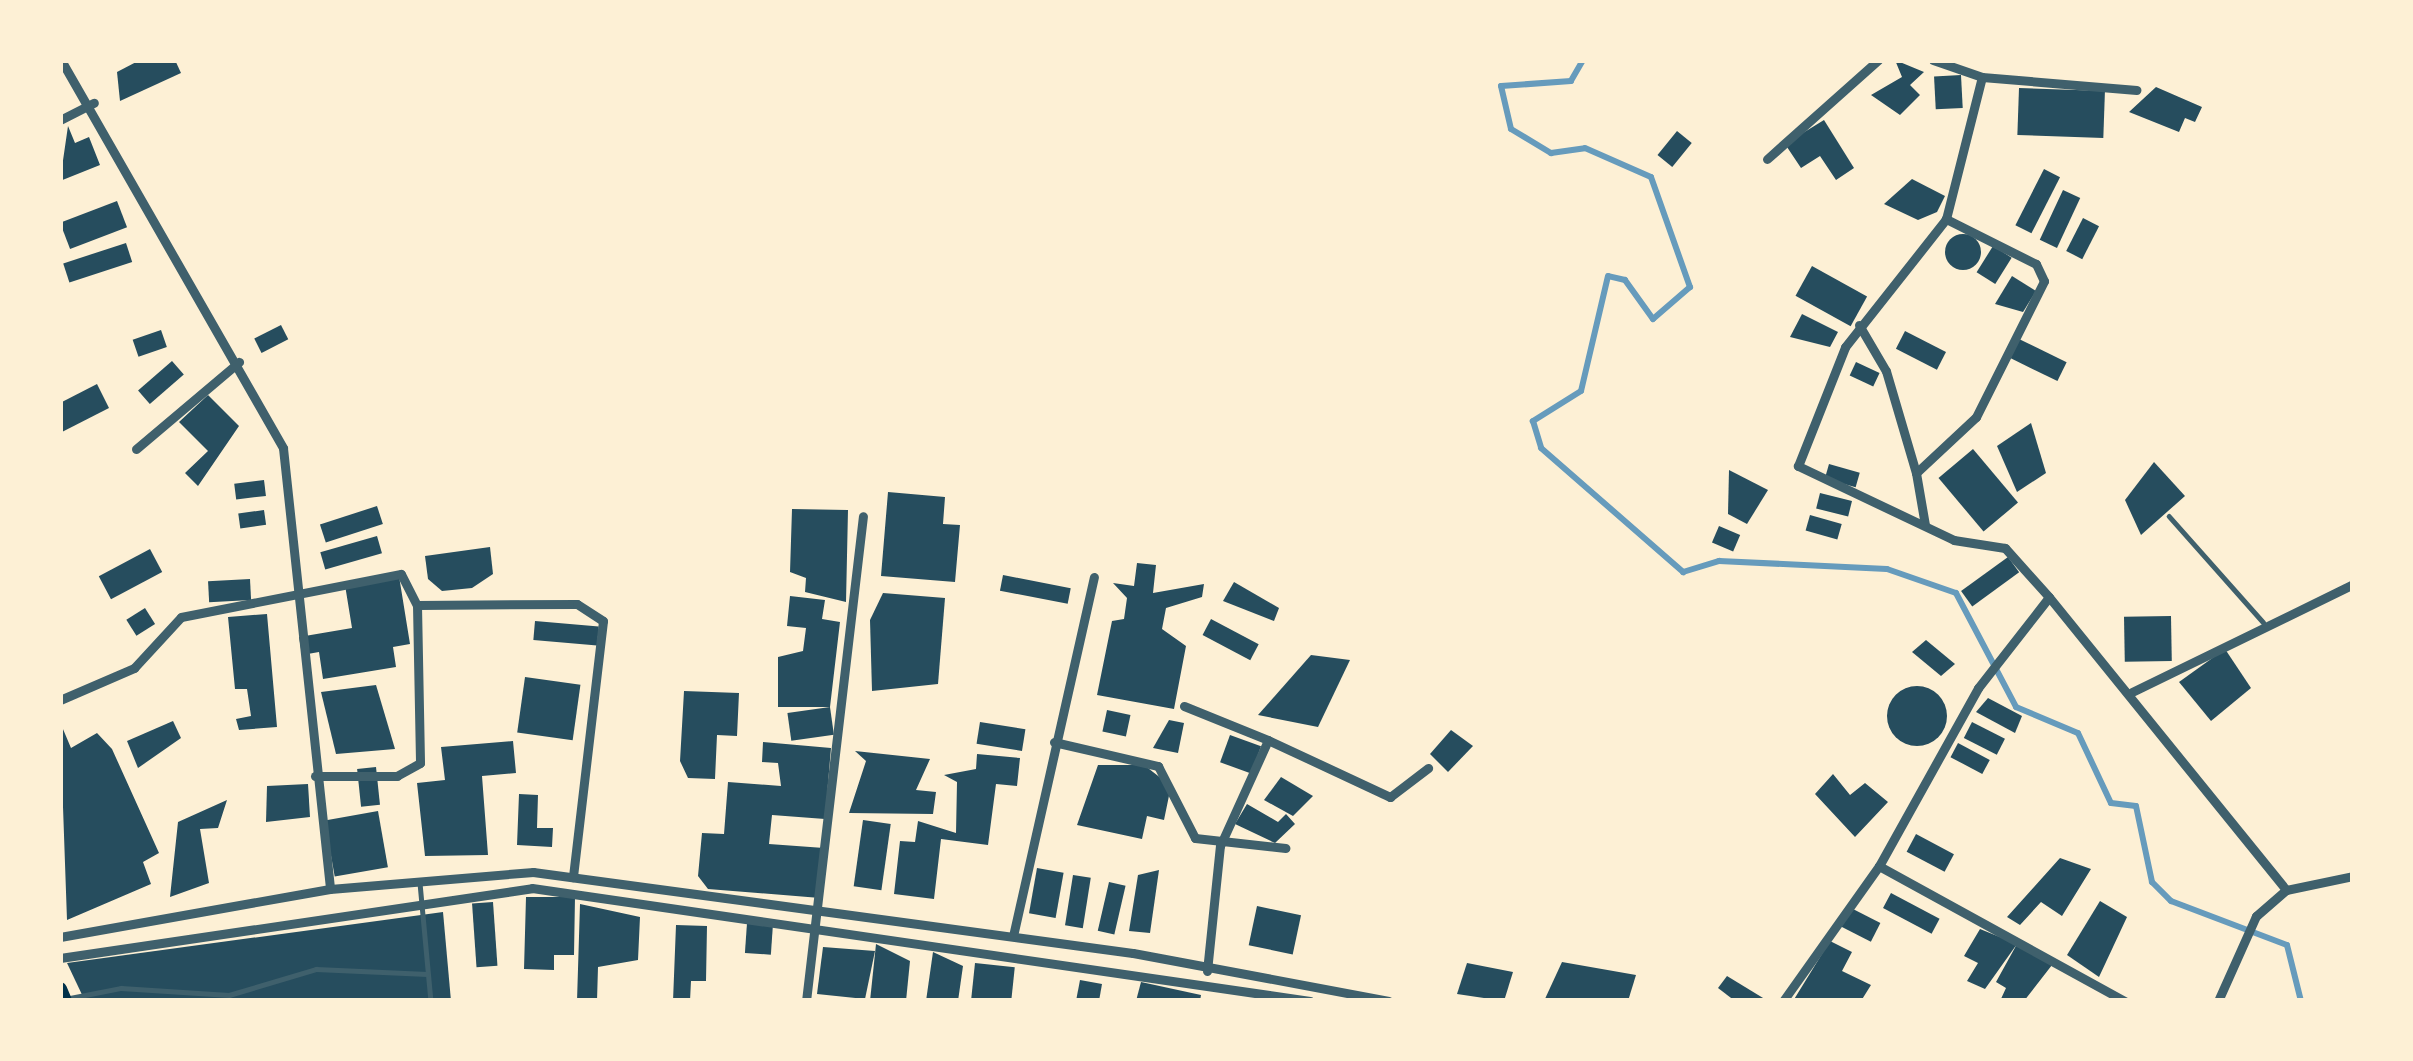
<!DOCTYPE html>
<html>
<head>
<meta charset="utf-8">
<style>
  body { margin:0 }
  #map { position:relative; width:2413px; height:1061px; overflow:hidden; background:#fdf0d5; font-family:Cabin,sans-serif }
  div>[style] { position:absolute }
  .stream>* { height:6px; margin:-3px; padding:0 3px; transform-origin:3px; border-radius:3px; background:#669bbc }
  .building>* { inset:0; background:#264d5e; transform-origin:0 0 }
  .round { border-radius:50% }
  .service>* { height:4.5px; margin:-2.25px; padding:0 2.25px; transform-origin:2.25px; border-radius:2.25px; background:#3f606c }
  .minor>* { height:9px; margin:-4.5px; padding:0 4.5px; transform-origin:4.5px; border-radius:4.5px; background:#3f606c }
  .trunk>* { height:14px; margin:-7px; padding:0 7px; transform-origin:7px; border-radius:7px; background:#003049 }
  span { translate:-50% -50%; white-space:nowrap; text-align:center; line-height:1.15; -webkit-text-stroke:12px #fdf0d5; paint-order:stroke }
  .frame { position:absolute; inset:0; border:63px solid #fdf0d5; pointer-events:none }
</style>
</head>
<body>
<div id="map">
  <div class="stream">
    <i style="left:1583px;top:60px;width:24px;rotate:120deg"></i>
    <i style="left:1571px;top:81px;width:70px;rotate:175.9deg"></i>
    <i style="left:1501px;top:86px;width:44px;rotate:76.9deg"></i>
    <i style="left:1511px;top:129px;width:47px;rotate:31deg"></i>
    <i style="left:1551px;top:153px;width:34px;rotate:-8deg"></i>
    <i style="left:1585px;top:148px;width:72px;rotate:23.7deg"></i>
    <i style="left:1651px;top:177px;width:117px;rotate:70.5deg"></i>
    <i style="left:1690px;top:287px;width:49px;rotate:139.1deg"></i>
    <i style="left:1653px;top:319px;width:48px;rotate:-125.7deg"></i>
    <i style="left:1625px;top:280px;width:17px;rotate:-167deg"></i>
    <i style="left:1608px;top:276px;width:118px;rotate:103.2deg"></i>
    <i style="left:1581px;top:391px;width:57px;rotate:148deg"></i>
    <i style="left:1533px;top:421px;width:28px;rotate:73deg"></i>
    <i style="left:1541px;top:448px;width:189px;rotate:41.1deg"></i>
    <i style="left:1683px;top:572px;width:38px;rotate:-17deg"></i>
    <i style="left:1719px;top:561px;width:168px;rotate:2.7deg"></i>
    <i style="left:1887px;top:569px;width:73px;rotate:19.2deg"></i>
    <i style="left:1956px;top:593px;width:129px;rotate:62.2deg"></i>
    <i style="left:2016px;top:707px;width:67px;rotate:22.8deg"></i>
    <i style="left:2078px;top:733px;width:77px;rotate:64.8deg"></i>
    <i style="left:2111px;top:803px;width:25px;rotate:7deg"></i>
    <i style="left:2136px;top:806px;width:78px;rotate:78.1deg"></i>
    <i style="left:2152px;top:882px;width:27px;rotate:45deg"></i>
    <i style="left:2171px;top:901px;width:124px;rotate:20.8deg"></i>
    <i style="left:2287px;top:945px;width:58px;rotate:76deg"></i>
  </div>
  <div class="building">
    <i style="clip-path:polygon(140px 60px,175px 60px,181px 73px,120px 101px,117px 72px)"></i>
    <i style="clip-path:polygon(1895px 60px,1924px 72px,1910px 85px,1920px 95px,1900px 115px,1871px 95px,1902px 77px)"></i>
    <i style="left:1961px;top:75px;width:33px;height:27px;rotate:87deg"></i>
    <i style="clip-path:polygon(2156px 87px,2202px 107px,2195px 122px,2185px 118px,2179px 132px,2129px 112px)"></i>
    <i style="left:2019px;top:88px;width:86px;height:47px;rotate:2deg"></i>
    <i style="clip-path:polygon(1824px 120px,1854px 168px,1836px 180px,1820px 156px,1801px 168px,1785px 144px)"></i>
    <i style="clip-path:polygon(68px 126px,75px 143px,89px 137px,100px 165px,60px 181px)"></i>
    <i style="left:1677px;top:131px;width:19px;height:31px;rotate:39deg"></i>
    <i style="left:2044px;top:169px;width:18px;height:63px;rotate:27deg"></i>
    <i style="clip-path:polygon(1912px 179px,1945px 196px,1937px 212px,1918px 220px,1884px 204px)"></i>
    <i style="left:2063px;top:190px;width:19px;height:55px;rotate:25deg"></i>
    <i style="left:117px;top:201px;width:28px;height:61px;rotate:69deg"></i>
    <i style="left:2083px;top:218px;width:18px;height:37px;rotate:27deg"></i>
    <i class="round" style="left:1945px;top:234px;width:36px;height:36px"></i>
    <i style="left:126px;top:243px;width:20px;height:66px;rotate:72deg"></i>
    <i style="left:1993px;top:246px;width:22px;height:31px;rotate:32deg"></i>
    <i style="left:1812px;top:266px;width:63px;height:34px;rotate:29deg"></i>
    <i style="clip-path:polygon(2012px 276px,2036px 291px,2023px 312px,1995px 304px)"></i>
    <i style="clip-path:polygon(1802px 314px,1838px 332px,1830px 347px,1790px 337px)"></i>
    <i style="left:281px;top:325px;width:16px;height:30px;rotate:63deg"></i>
    <i style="left:161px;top:330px;width:18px;height:30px;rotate:71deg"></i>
    <i style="left:1905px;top:331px;width:46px;height:20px;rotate:27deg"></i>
    <i style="left:2019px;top:339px;width:53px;height:21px;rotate:26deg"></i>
    <i style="left:172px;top:361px;width:18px;height:45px;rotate:49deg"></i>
    <i style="left:1856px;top:362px;width:26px;height:15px;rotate:25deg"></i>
    <i style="clip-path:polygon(97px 384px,109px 408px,60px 433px,60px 403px)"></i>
    <i style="clip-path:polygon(208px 395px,239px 426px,198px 486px,185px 473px,208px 451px,179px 422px)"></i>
    <i style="clip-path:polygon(2031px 423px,2046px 473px,2017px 492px,1997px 446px)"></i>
    <i style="left:1973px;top:449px;width:70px;height:45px;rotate:50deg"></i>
    <i style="clip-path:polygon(2154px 462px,2185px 496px,2141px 535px,2125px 500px)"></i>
    <i style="left:1829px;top:464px;width:32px;height:15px;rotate:16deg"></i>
    <i style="clip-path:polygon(1729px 470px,1768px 490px,1747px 524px,1728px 514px)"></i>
    <i style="left:264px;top:480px;width:16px;height:30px;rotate:83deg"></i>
    <i style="clip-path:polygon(888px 492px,945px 497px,943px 524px,960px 525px,955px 582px,881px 576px)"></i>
    <i style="left:1820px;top:493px;width:33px;height:16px;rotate:14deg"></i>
    <i style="left:377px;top:506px;width:19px;height:60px;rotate:72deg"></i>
    <i style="clip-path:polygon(792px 509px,848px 510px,846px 602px,805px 592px,806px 578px,790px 572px)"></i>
    <i style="left:264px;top:510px;width:15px;height:26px;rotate:82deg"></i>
    <i style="left:1810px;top:515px;width:33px;height:16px;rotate:16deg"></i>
    <i style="left:1719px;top:526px;width:23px;height:18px;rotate:23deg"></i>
    <i style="left:377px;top:536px;width:18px;height:59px;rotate:74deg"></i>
    <i style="clip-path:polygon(490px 547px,493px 574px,472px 588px,442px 591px,428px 579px,425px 556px)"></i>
    <i style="left:150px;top:549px;width:26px;height:58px;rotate:62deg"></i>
    <i style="left:2008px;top:557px;width:19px;height:58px;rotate:54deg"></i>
    <i style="clip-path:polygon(1137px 563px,1156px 565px,1153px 593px,1204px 584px,1202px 597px,1166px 608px,1162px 629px,1186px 646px,1174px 709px,1097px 695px,1112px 621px,1124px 619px,1127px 598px,1113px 583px,1134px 586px)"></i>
    <i style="left:1003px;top:575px;width:69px;height:16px;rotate:11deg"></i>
    <i style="clip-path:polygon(399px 576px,410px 644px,393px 647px,396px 667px,323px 679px,319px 652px,302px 655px,299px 637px,352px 628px,345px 585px)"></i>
    <i style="left:250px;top:579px;width:21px;height:42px;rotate:87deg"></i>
    <i style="clip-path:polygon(1234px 582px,1279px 608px,1274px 621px,1223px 601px)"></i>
    <i style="clip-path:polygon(883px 593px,945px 598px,938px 684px,872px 691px,870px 620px)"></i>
    <i style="clip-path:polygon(790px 596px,825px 600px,822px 619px,840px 622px,830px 707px,778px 707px,778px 657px,803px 651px,806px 628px,787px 626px)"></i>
    <i style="left:145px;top:608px;width:19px;height:22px;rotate:58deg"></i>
    <i style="clip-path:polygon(267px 614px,277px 727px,239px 730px,236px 719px,251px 716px,247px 689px,235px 689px,228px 617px)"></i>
    <i style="left:2171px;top:616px;width:45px;height:47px;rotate:89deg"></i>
    <i style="left:1211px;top:619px;width:54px;height:18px;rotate:28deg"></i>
    <i style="left:535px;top:621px;width:64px;height:19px;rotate:5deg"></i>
    <i style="clip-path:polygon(1926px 640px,1955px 664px,1941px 676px,1912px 652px)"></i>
    <i style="clip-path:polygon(2225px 649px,2251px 688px,2211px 721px,2179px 682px)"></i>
    <i style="clip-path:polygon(1311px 655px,1350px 660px,1318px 727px,1258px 715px)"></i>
    <i style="left:525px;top:677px;width:56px;height:56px;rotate:8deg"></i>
    <i style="clip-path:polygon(376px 685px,395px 749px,336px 754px,321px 692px)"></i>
    <i class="round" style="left:1887px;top:686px;width:60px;height:60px"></i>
    <i style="clip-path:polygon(684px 691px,739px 693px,737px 736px,717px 735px,715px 779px,688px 778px,680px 761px)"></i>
    <i style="clip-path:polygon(1988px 698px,2022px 716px,2015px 733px,1976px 712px)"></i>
    <i style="left:830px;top:707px;width:28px;height:43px;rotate:82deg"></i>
    <i style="left:1107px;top:710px;width:24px;height:22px;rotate:12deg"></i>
    <i style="clip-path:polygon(1169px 720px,1184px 723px,1178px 753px,1153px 748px)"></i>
    <i style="clip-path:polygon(173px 721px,181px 738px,138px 768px,127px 741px)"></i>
    <i style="clip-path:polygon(60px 722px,71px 748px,97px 733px,112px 749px,159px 853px,143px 862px,151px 884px,67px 920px)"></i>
    <i style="left:980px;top:722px;width:46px;height:22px;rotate:9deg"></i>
    <i style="left:1972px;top:722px;width:37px;height:18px;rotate:27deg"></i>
    <i style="clip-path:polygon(1451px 730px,1473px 746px,1448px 772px,1430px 754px)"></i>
    <i style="left:1230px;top:735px;width:33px;height:29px;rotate:20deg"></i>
    <i style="clip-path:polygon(513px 741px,516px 773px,482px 776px,488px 855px,425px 856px,417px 783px,445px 780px,441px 747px)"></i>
    <i style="clip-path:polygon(763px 742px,831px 748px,825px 819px,772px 815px,769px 844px,824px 848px,820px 898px,708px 889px,698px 876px,702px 833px,724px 834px,728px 782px,781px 786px,778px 763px,762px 762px)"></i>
    <i style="left:1958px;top:743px;width:36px;height:16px;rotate:28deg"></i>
    <i style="clip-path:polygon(855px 751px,930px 759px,916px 790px,936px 792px,933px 814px,849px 813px,866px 761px)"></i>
    <i style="clip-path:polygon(977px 754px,1020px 758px,1017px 786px,996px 784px,988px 845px,941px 839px,934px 899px,894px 894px,900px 841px,915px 842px,918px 821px,956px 833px,957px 782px,944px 775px,976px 769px)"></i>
    <i style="clip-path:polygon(1098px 765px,1144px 765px,1171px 786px,1164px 820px,1147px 816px,1142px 839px,1077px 825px)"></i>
    <i style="left:376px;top:767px;width:38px;height:19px;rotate:84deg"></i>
    <i style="clip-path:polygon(1833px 774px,1850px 795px,1865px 783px,1888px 802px,1855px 837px,1815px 794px)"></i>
    <i style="clip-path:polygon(1281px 777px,1313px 796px,1293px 816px,1264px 800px)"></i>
    <i style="clip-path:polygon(308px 784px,310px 817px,266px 822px,267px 786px)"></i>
    <i style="clip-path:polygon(519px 794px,538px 795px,537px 828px,553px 828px,552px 847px,517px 845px)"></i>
    <i style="clip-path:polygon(227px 800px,218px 828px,200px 829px,209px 883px,170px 897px,178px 822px)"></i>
    <i style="clip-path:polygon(1247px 804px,1278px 822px,1286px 814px,1295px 824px,1275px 843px,1235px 824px)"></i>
    <i style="left:378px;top:811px;width:57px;height:54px;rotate:80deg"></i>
    <i style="left:863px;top:820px;width:28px;height:67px;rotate:8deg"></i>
    <i style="left:1916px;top:834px;width:43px;height:20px;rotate:28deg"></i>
    <i style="clip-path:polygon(2060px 858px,2091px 869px,2062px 916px,2041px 902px,2020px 925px,2007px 917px)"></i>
    <i style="left:1037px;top:868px;width:27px;height:46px;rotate:10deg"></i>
    <i style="clip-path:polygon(1159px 870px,1150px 933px,1129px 931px,1138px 875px)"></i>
    <i style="left:1073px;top:875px;width:18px;height:51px;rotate:9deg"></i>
    <i style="left:1109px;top:882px;width:17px;height:50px;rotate:13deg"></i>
    <i style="left:1891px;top:893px;width:55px;height:17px;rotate:28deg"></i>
    <i style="clip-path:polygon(526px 897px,575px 897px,574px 955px,554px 955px,554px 970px,524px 969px)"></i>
    <i style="clip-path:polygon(2100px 901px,2127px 917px,2099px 977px,2067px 955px)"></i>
    <i style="left:493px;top:902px;width:64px;height:21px;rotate:86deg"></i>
    <i style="clip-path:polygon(580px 904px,640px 917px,638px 960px,598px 967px,597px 1001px,577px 1001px)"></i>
    <i style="left:1257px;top:906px;width:45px;height:40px;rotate:12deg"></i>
    <i style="left:1851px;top:908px;width:33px;height:21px;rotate:27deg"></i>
    <i style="clip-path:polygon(443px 912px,451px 1001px,85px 1001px,67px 963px)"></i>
    <i style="left:747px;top:923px;width:26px;height:30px;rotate:4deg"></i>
    <i style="clip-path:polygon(676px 925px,707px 926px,706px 981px,691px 981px,690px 1001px,673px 1001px)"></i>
    <i style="clip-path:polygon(1980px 929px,2017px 944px,2052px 965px,2024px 1001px,2000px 1001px,2006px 988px,1996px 982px,2017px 944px,1985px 989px,1967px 981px,1978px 963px,1964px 956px)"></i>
    <i style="clip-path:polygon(1830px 941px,1852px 952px,1842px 971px,1871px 985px,1861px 1001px,1793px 1001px)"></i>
    <i style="clip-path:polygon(876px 944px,910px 961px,906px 1001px,870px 1001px)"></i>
    <i style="clip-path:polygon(823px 947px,875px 951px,865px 999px,817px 994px)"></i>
    <i style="clip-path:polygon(933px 952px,963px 966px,958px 1001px,926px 1001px)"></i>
    <i style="clip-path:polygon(1562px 962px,1636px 975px,1628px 1001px,1544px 1001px)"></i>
    <i style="left:975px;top:963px;width:40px;height:38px;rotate:6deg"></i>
    <i style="clip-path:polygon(1467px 963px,1513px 972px,1504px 1001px,1457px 994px)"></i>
    <i style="clip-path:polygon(1727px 976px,1768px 1001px,1735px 1001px,1718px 988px)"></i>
    <i style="clip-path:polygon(1080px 980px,1102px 984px,1099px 1001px,1076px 1001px)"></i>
    <i style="clip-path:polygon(1141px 982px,1201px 995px,1200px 1001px,1136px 1001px)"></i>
  </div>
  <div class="service">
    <i style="left:2169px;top:516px;width:142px;rotate:48.4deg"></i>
    <i style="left:420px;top:883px;width:119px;rotate:84.7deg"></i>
    <i style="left:70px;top:998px;width:52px;rotate:-11.1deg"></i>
    <i style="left:121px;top:988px;width:108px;rotate:3.7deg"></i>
    <i style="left:229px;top:995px;width:91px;rotate:-16.6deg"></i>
    <i style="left:316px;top:969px;width:111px;rotate:2.6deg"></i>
  </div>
  <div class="minor">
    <i style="left:61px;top:60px;width:447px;rotate:60.2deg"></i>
    <i style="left:283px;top:448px;width:443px;rotate:83.9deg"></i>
    <i style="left:1933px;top:60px;width:52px;rotate:19.1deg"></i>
    <i style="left:60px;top:120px;width:38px;rotate:-27deg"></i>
    <i style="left:1767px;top:159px;width:149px;rotate:-41.7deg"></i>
    <i style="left:1859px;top:325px;width:53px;rotate:59.6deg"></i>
    <i style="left:1886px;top:371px;width:106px;rotate:73.6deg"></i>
    <i style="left:136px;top:449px;width:135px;rotate:-40.2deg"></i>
    <i style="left:1925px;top:525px;width:53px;rotate:-99.8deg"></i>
    <i style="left:1916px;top:473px;width:82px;rotate:-43deg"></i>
    <i style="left:1976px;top:417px;width:152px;rotate:-63.4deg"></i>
    <i style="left:2044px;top:281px;width:19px;rotate:-115deg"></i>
    <i style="left:2036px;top:264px;width:101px;rotate:-153.4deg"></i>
    <i style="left:2049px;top:597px;width:66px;rotate:-131.9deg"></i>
    <i style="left:2005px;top:548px;width:52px;rotate:-171.1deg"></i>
    <i style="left:1954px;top:540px;width:173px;rotate:-154.6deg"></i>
    <i style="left:1798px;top:466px;width:128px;rotate:-68.4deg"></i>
    <i style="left:1845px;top:347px;width:163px;rotate:-51.7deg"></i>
    <i style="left:1946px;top:219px;width:146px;rotate:-75.8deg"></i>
    <i style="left:1982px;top:77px;width:155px;rotate:4.8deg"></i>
    <i style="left:417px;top:605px;width:160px;rotate:-0.4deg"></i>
    <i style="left:577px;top:604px;width:31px;rotate:33deg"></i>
    <i style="left:603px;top:621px;width:258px;rotate:96.7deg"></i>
    <i style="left:2132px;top:692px;width:246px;rotate:-26deg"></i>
    <i style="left:60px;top:700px;width:81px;rotate:-23.4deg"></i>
    <i style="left:134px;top:668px;width:69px;rotate:-47.3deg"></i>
    <i style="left:181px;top:617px;width:224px;rotate:-11.1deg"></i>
    <i style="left:401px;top:574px;width:35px;rotate:63deg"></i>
    <i style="left:417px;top:605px;width:158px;rotate:88.9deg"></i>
    <i style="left:420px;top:763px;width:26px;rotate:151deg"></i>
    <i style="left:397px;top:776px;width:82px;rotate:180deg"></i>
    <i style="left:1184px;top:706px;width:91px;rotate:22deg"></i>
    <i style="left:1054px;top:742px;width:107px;rotate:13deg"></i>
    <i style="left:1158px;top:766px;width:81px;rotate:62.8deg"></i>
    <i style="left:1195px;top:838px;width:91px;rotate:6.3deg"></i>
    <i style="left:1879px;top:866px;width:281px;rotate:28.8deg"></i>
    <i style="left:2286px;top:890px;width:68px;rotate:-11.8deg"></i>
    <i style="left:1013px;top:936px;width:368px;rotate:-77.3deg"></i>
    <i style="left:60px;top:937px;width:274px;rotate:-10.1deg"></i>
    <i style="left:330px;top:889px;width:204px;rotate:-4.8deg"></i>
    <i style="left:533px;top:872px;width:605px;rotate:7.69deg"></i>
    <i style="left:1133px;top:953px;width:260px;rotate:10.6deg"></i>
    <i style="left:60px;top:958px;width:477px;rotate:-8.4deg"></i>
    <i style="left:532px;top:888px;width:786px;rotate:8.26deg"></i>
    <i style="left:1207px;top:971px;width:126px;rotate:-84.1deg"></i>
    <i style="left:1220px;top:846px;width:116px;rotate:-65.6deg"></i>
    <i style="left:1268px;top:740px;width:135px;rotate:25deg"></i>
    <i style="left:1390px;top:797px;width:48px;rotate:-37.3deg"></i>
    <i style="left:806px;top:1001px;width:488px;rotate:-83.3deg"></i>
    <i style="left:1783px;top:1001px;width:166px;rotate:-54.6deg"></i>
    <i style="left:1879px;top:866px;width:204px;rotate:-60.9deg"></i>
    <i style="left:1978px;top:688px;width:115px;rotate:-52deg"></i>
    <i style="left:2049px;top:597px;width:377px;rotate:51deg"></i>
    <i style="left:2286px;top:890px;width:40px;rotate:139deg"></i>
    <i style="left:2256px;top:916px;width:93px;rotate:114.1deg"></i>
  </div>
  <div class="trunk">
    <i style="left:60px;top:989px;width:13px;rotate:67deg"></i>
  </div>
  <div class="frame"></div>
</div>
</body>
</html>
